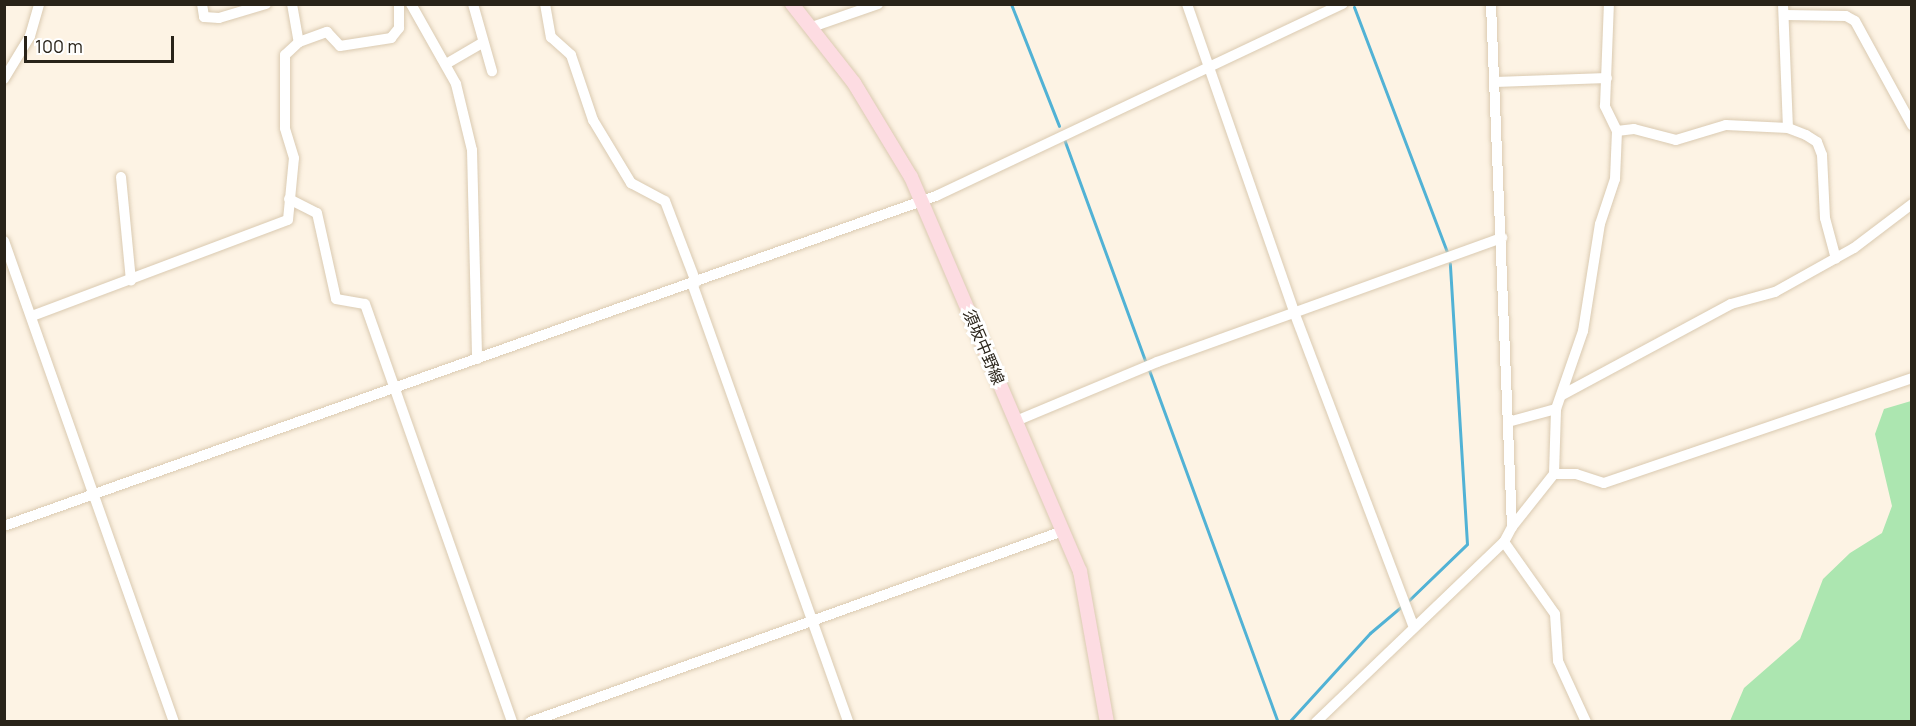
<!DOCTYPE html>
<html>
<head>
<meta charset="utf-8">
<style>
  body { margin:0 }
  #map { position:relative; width:1916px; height:726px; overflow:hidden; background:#fdf3e4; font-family:Manrope,"Noto Sans JP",sans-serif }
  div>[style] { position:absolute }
  .green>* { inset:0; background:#ace6b0 }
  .stream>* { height:3px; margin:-1.5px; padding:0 1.5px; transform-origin:1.5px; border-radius:1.5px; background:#51b2d5 }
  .roads { filter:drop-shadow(0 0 2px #dacab1) drop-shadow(0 0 2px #dacab1) }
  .minor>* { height:10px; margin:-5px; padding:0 5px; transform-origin:5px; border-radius:5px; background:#fff }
  .major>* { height:14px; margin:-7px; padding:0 7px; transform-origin:7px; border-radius:7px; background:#fddce2 }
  span { translate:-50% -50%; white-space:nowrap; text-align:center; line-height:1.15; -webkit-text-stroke:6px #fff; paint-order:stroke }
  .street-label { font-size:16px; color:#292319 }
  .frame { position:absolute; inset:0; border:6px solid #292319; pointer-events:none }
  .scale { position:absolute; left:24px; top:36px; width:150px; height:27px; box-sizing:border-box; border:3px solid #292319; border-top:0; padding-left:8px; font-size:18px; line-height:21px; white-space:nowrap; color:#292319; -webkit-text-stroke:4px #fff; paint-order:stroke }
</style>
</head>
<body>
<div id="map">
  <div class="green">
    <i style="clip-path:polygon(1911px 401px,1911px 721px,1730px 721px,1744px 688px,1800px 639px,1823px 579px,1850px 553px,1882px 533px,1892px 506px,1875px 434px,1884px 409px)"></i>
  </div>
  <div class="stream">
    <i style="left:1011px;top:4px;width:131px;rotate:68.5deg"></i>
    <i style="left:1354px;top:7px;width:262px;rotate:69.2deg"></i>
    <i style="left:1064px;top:139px;width:239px;rotate:69.9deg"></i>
    <i style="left:1149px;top:370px;width:375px;rotate:69.9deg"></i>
    <i style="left:1407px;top:602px;width:83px;rotate:-44deg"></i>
    <i style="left:1467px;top:544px;width:281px;rotate:-93.5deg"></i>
    <i style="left:1289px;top:722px;width:120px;rotate:-47.7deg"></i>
    <i style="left:1370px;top:633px;width:42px;rotate:-40.2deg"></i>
  </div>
  <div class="roads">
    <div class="minor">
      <i style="left:202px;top:4px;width:13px;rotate:81deg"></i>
      <i style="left:204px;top:17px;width:15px;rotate:4deg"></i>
      <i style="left:219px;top:18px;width:49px;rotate:-16.6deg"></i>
      <i style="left:292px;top:4px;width:39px;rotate:80deg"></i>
      <i style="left:411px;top:4px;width:92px;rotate:60.6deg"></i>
      <i style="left:456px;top:84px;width:68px;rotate:76.4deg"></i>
      <i style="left:472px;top:150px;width:209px;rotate:88.6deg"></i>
      <i style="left:473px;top:4px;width:70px;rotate:74.2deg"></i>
      <i style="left:545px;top:4px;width:34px;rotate:80deg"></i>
      <i style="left:551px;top:37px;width:27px;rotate:42deg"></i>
      <i style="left:571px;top:55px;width:69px;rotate:71.3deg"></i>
      <i style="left:593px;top:120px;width:74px;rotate:58.9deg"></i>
      <i style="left:631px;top:183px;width:38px;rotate:28deg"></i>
      <i style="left:665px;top:201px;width:87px;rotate:69.1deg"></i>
      <i style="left:1187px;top:4px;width:326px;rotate:70.8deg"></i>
      <i style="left:1294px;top:312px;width:335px;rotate:69.2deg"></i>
      <i style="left:1783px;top:4px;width:124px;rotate:87.7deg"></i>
      <i style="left:1786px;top:15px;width:60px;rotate:1deg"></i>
      <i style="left:1846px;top:16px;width:10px;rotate:29deg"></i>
      <i style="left:1855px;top:21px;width:119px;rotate:61.3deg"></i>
      <i style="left:812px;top:27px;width:70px;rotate:-19.2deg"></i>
      <i style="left:446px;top:64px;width:42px;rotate:-30.3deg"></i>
      <i style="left:4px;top:79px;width:50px;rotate:-58.8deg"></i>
      <i style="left:30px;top:36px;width:33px;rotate:-74deg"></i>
      <i style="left:1495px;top:82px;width:112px;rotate:-2deg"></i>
      <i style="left:1617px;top:131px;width:17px;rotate:-7deg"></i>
      <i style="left:1634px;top:129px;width:43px;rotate:14.7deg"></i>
      <i style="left:1676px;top:140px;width:52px;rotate:-16.7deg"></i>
      <i style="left:1726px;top:125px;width:62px;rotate:2.8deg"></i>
      <i style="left:1788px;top:128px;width:19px;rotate:21deg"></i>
      <i style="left:1806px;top:135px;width:13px;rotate:32deg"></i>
      <i style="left:1817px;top:142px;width:14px;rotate:69deg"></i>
      <i style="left:1822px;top:155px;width:63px;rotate:87.3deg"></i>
      <i style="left:1825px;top:218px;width:42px;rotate:75deg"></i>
      <i style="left:121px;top:177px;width:104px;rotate:84.5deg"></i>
      <i style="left:289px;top:199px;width:31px;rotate:27deg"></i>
      <i style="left:317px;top:213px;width:88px;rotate:77.5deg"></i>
      <i style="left:336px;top:299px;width:29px;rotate:10deg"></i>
      <i style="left:365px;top:304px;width:443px;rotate:70.6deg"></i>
      <i style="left:4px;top:241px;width:510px;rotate:70.54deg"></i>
      <i style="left:692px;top:283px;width:466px;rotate:70.4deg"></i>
      <i style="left:32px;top:316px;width:273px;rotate:-20.6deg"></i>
      <i style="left:288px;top:220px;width:62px;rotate:-84.5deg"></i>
      <i style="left:294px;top:158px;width:31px;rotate:-107deg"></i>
      <i style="left:285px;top:128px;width:73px;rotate:-90deg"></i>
      <i style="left:285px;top:55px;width:19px;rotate:-43deg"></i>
      <i style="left:299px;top:42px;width:30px;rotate:-20deg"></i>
      <i style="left:327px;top:32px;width:19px;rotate:47deg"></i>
      <i style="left:340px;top:46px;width:52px;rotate:-8.9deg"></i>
      <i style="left:391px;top:38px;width:13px;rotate:-51deg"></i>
      <i style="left:399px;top:28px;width:24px;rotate:-90deg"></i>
      <i style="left:1562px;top:395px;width:192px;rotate:-28.3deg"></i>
      <i style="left:1731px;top:304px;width:46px;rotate:-15.3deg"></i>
      <i style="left:1775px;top:292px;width:90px;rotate:-29.1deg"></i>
      <i style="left:1854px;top:248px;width:73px;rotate:-37.2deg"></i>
      <i style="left:1016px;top:421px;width:153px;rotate:-22.7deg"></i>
      <i style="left:1157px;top:362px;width:367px;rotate:-19.8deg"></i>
      <i style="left:1508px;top:422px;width:50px;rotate:-15.2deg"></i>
      <i style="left:1554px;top:474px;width:22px"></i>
      <i style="left:1576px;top:474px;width:29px;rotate:18deg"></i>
      <i style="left:1604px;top:483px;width:325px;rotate:-18.8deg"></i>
      <i style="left:4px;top:526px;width:989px;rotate:-19.5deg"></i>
      <i style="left:936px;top:196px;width:450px;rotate:-25.3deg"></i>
      <i style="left:1512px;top:527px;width:68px;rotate:-51.6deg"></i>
      <i style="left:1554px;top:474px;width:65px;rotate:-88.2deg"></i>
      <i style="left:1556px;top:409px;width:83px;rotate:-70.9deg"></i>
      <i style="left:1583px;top:331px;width:108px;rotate:-81deg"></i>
      <i style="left:1600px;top:224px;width:47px;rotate:-71.6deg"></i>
      <i style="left:1615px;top:179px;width:48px;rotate:-87.6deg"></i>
      <i style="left:1617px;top:131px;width:28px;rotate:-116deg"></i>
      <i style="left:1605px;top:106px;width:102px;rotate:-87.8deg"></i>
      <i style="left:1504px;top:542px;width:88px;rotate:54.7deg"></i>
      <i style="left:1555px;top:614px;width:47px;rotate:86.3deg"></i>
      <i style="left:1558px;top:661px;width:67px;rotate:65.3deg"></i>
      <i style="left:530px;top:722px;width:566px;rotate:-19.72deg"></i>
      <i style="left:1316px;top:722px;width:260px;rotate:-43.8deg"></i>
      <i style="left:1504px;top:542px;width:17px;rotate:-62deg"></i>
      <i style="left:1512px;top:527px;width:523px;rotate:-92.3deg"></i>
    </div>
    <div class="major">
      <i style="left:792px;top:4px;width:100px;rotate:51.9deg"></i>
      <i style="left:854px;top:83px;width:110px;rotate:58.8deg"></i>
      <i style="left:911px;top:177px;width:429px;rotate:66.8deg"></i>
      <i style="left:1080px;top:571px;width:153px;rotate:79.9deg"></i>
    </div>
  </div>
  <div class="street-label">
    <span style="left:984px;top:347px;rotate:67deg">須坂中野線</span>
  </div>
  <div class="frame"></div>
  <div class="scale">100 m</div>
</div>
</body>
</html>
